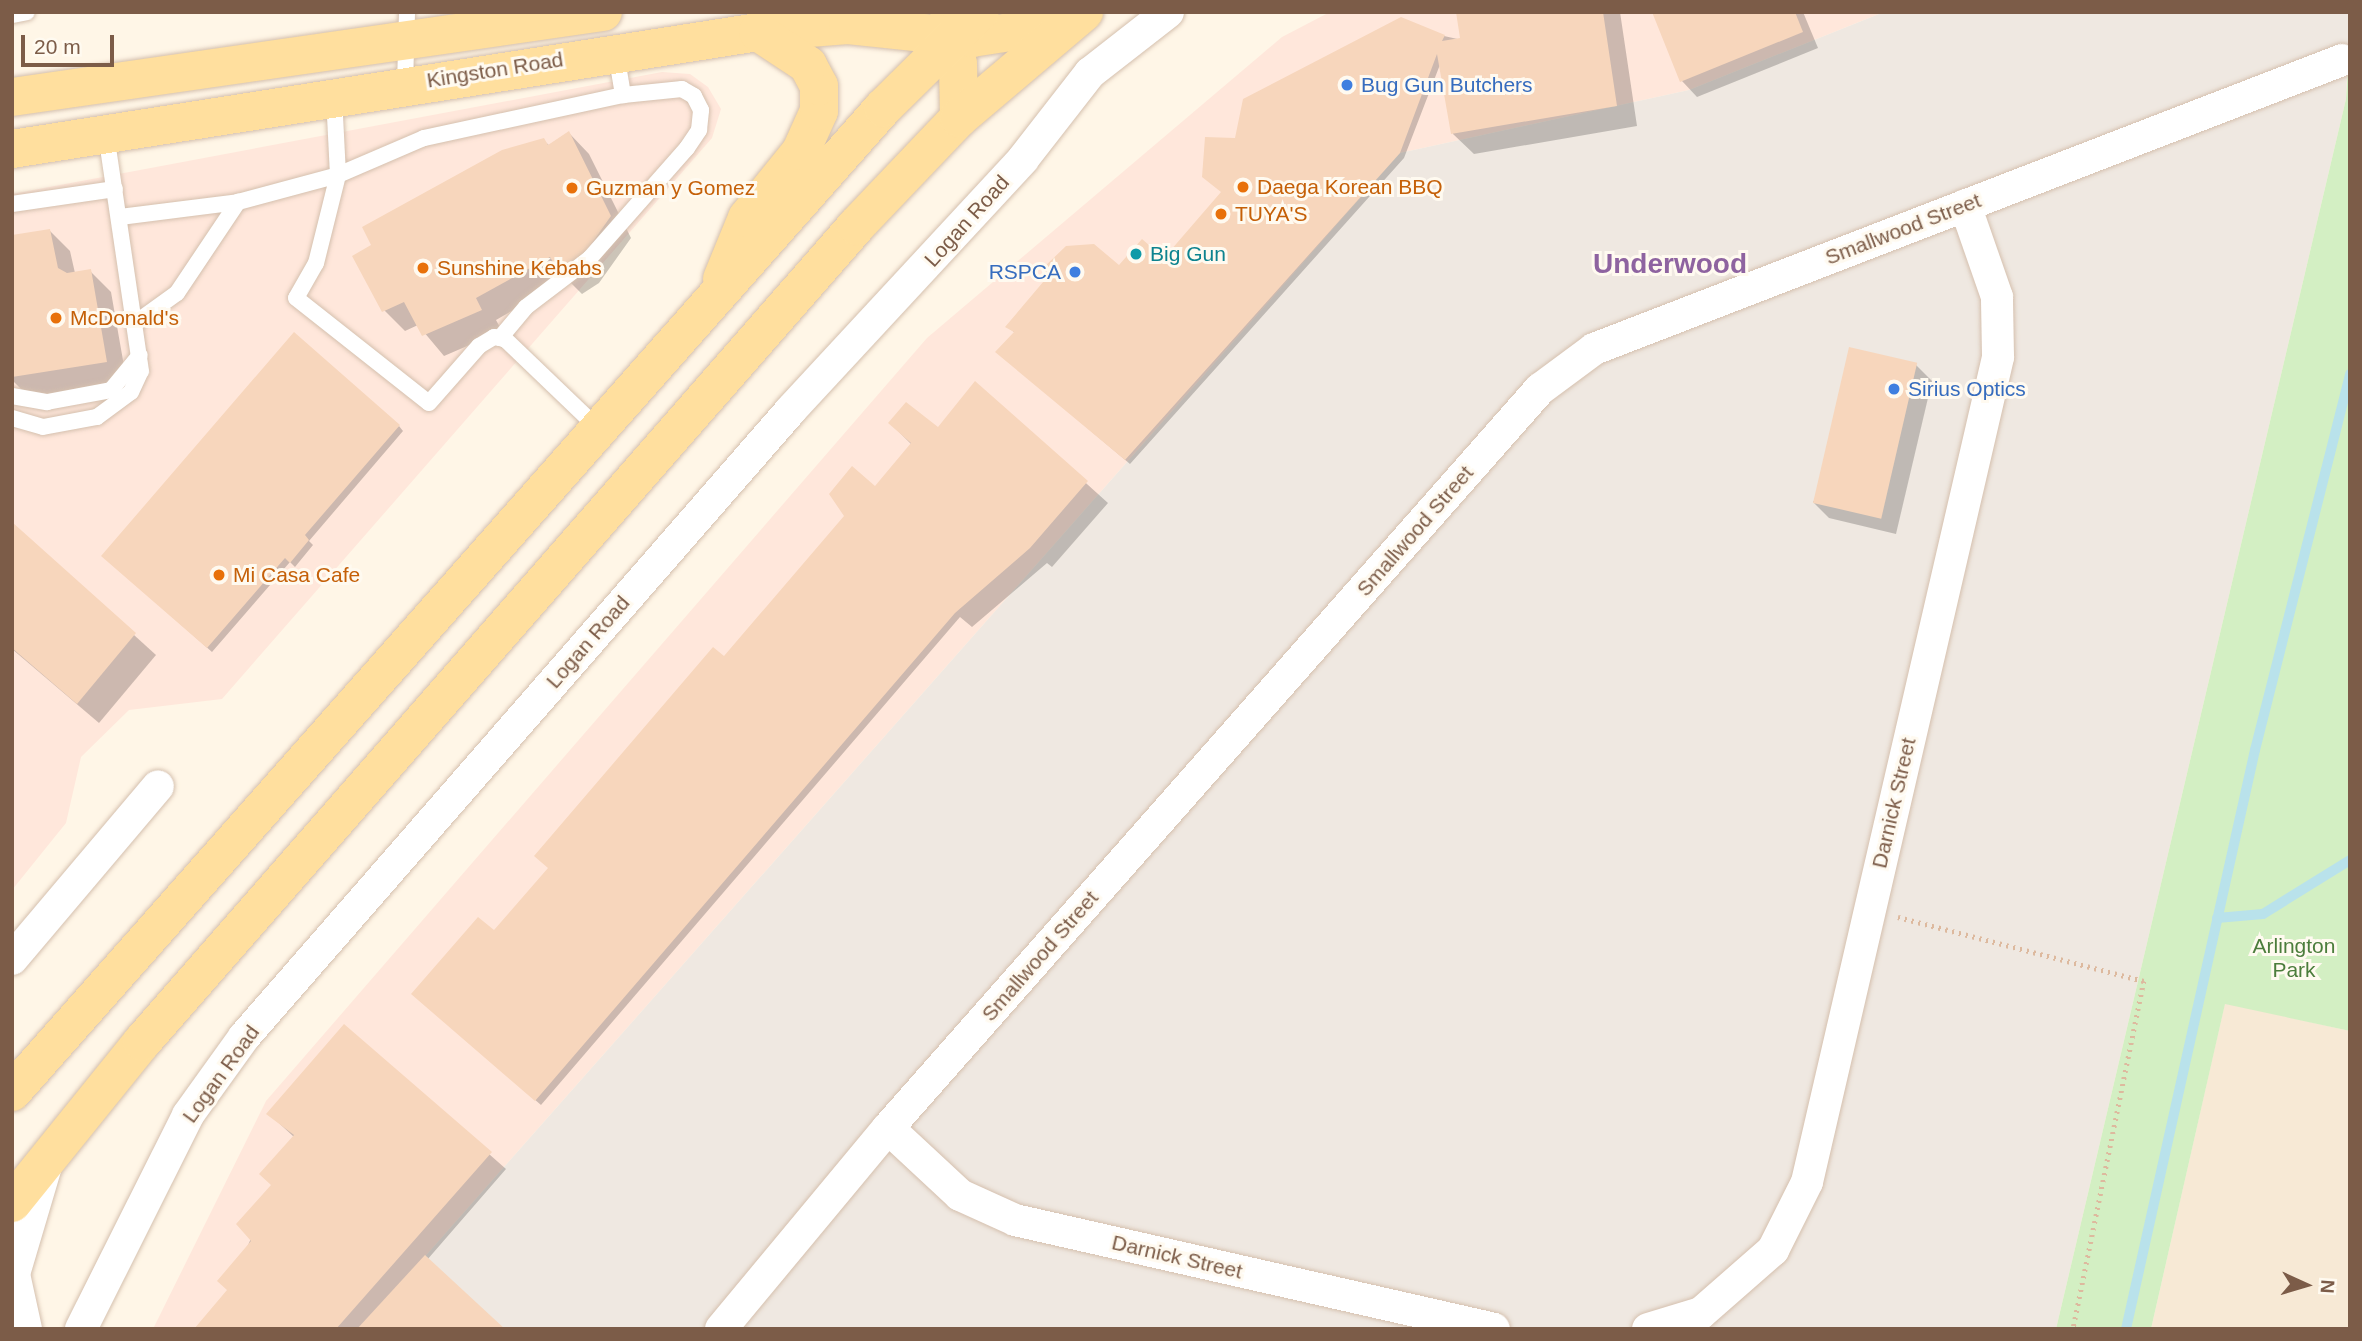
<!DOCTYPE html>
<html>
<head>
<meta charset="utf-8">
<style>
  body { margin:0 }
  #map { position:relative; width:2362px; height:1341px; overflow:hidden; background:#fff6e7; font-family:Arial,sans-serif }
  div>[style] { position:absolute }
  .residential>* { inset:0; background:#f7e9d5 }
  .commercial>* { inset:0; background:#ffe7db }
  .industrial>* { inset:0; background:#efe8e1 }
  .green>* { inset:0; background:#d3efc3 }
  .shadow>* { inset:0; background:#0003 }
  .stream>* { height:10px; margin:-5px; padding:0 5px; transform-origin:5px; border-radius:5px; background:#b9e2eb }
  .building>* { inset:0; background:#f7d6bc; transform-origin:0 0 }
  .path>* { height:4.5px; margin-top:-2.25px; transform-origin:0; background:repeating-linear-gradient(90deg,#ddb99e 0 2px,transparent 0 7px) }
  .roads { filter:drop-shadow(0 0 2px #d5c0ae) drop-shadow(0 0 2px #d5c0ae) }
  .lane>* { height:16px; margin:-8px; padding:0 8px; transform-origin:8px; border-radius:8px; background:#fff }
  .street>* { height:32px; margin:-16px; padding:0 16px; transform-origin:16px; border-radius:16px; background:#fff }
  .primary>* { height:38px; margin:-19px; padding:0 19px; transform-origin:19px; border-radius:19px; background:#ffdf9e }
  .dots>* { width:19px; height:19px; translate:-50% -50%; box-sizing:border-box; border:4px solid #fffaf0; border-radius:50% }
  span { translate:-50% -50%; white-space:nowrap; text-align:center; line-height:1.15; -webkit-text-stroke:6px #fffaf0; paint-order:stroke }
  .street-label { font-size:21px; color:#7c5c48 }
  .shop-label { font-size:21px; color:#366cbe }
  .left { translate:0 -50%; text-align:left }
  .right { translate:-100% -50%; text-align:right }
  .food-label { font-size:21px; color:#c56008 }
  .culture-label { font-size:21px; color:#0d838f }
  .park-label { font-size:21px; color:#4c7d3c }
  .district-label { font-size:28px; color:#8e63a0; font-weight:700 }
  .frame { position:absolute; inset:0; border:14px solid #7c5c48; pointer-events:none }
  .north { position:absolute; left:2271px; top:1250px; width:70px; height:70px; -webkit-text-stroke:5px #fffaf0; paint-order:stroke; rotate:94deg; font-size:19px; font-weight:700; line-height:28px; text-align:center; color:#7c5c48 }
  .north::after { content:''; display:block; margin:auto; width:24px; height:32px; background:#7c5c48; clip-path:polygon(50% 0,100% 100%,50% 72%,0 100%) }
  .scale { position:absolute; left:21px; top:35px; width:93px; height:32px; box-sizing:border-box; border:4px solid #7c5c48; border-top:0; padding-left:9px; font-size:21px; line-height:24px; white-space:nowrap; color:#7c5c48; -webkit-text-stroke:5px #fffaf0; paint-order:stroke }
</style>
</head>
<body>
<div id="map">
  <div class="residential">
    <i style="clip-path:polygon(2225px 1003px,2350px 1031px,2350px 1329px,2151px 1329px)"></i>
  </div>
  <div class="commercial">
    <i style="clip-path:polygon(1330px 12px,1884px 12px,1689px 90px,1400px 153px,361px 1329px,153px 1329px,266px 1101px,927px 338px,1282px 37px)"></i>
    <i style="clip-path:polygon(662px 72px,690px 74px,708px 87px,721px 109px,712px 138px,222px 699px,129px 710px,81px 757px,66px 823px,12px 890px,12px 194px)"></i>
  </div>
  <div class="industrial">
    <i style="clip-path:polygon(1884px 12px,2350px 12px,2346px 99px,2056px 1329px,361px 1329px,1400px 153px,1689px 90px)"></i>
  </div>
  <div class="green">
    <i style="clip-path:polygon(2350px 36px,2350px 1031px,2225px 1004px,2151px 1329px,2056px 1329px,2346px 99px)"></i>
  </div>
  <div class="shadow">
    <i style="clip-path:polygon(1463px 12px,1620px 12px,1637px 126px,1474px 154px,1453px 134px,1441px 62px,1404px 158px,1130px 464px,1002px 356px,1015px 333px,1008px 327px,1119px 268px,1164px 261px,1223px 192px,1236px 140px,1444px 36px,1462px 40px)"></i>
    <i style="clip-path:polygon(1654px 12px,1803px 12px,1818px 48px,1697px 97px,1682px 81px)"></i>
    <i style="clip-path:polygon(569px 133px,589px 154px,631px 238px,599px 283px,582px 294px,567px 279px,496px 320px,502px 331px,444px 356px,418px 325px,405px 331px,384px 310px,543px 140px,550px 146px)"></i>
    <i style="clip-path:polygon(49px 230px,70px 251px,75px 273px,90px 271px,111px 292px,127px 383px,29px 397px,12px 380px,12px 236px)"></i>
    <i style="clip-path:polygon(1916px 365px,1932px 381px,1896px 534px,1829px 518px,1813px 502px)"></i>
    <i style="clip-path:polygon(976px 384px,1108px 503px,1052px 567px,1047px 563px,972px 627px,960px 617px,541px 1105px,418px 999px,494px 933px,912px 445px,890px 423px,938px 430px)"></i>
    <i style="clip-path:polygon(399px 426px,403px 431px,309px 541px,313px 545px,295px 567px,290px 562px,212px 652px,108px 560px)"></i>
    <i style="clip-path:polygon(12px 524px,156px 655px,99px 723px,12px 649px)"></i>
    <i style="clip-path:polygon(344px 1026px,506px 1169px,427px 1260px,503px 1329px,197px 1329px,229px 1290px,294px 1137px,269px 1114px)"></i>
  </div>
  <div class="stream">
    <i style="left:2217px;top:918px;width:46px;rotate:-5deg"></i>
    <i style="left:2263px;top:914px;width:102px;rotate:-31.8deg"></i>
    <i style="left:2126px;top:1329px;width:593px;rotate:-77.44deg"></i>
    <i style="left:2255px;top:750px;width:388px;rotate:-75.8deg"></i>
  </div>
  <div class="building">
    <i style="clip-path:polygon(1456px 12px,1603px 12px,1617px 106px,1451px 134px,1437px 54px,1400px 153px,1125px 460px,995px 352px,1014px 332px,1005px 327px,1049px 275px,1042px 269px,1066px 246px,1094px 244px,1119px 265px,1142px 239px,1164px 258px,1221px 192px,1202px 177px,1205px 137px,1235px 138px,1243px 99px,1401px 17px,1445px 35px,1442px 41px,1460px 38px)"></i>
    <i style="clip-path:polygon(1652px 12px,1795px 12px,1803px 32px,1680px 82px)"></i>
    <i style="clip-path:polygon(569px 131px,611px 216px,578px 263px,560px 274px,550px 257px,476px 298px,482px 310px,422px 336px,404px 302px,382px 312px,352px 256px,371px 245px,362px 227px,502px 150px,544px 138px,548px 145px)"></i>
    <i style="clip-path:polygon(50px 229px,58px 268px,67px 273px,91px 269px,107px 362px,12px 377px,12px 235px)"></i>
    <i style="clip-path:polygon(294px 332px,400px 425px,305px 535px,309px 540px,290px 563px,285px 558px,207px 648px,101px 556px)"></i>
    <i style="left:1849px;top:347px;width:70px;height:160px;rotate:13deg"></i>
    <i style="clip-path:polygon(975px 381px,1088px 481px,1030px 548px,955px 613px,535px 1101px,411px 994px,478px 917px,494px 930px,548px 868px,534px 856px,713px 647px,724px 656px,844px 516px,829px 494px,852px 466px,875px 486px,911px 443px,888px 423px,906px 402px,938px 427px)"></i>
    <i style="clip-path:polygon(12px 522px,136px 633px,77px 704px,12px 648px)"></i>
    <i style="clip-path:polygon(344px 1024px,492px 1152px,336px 1329px,194px 1329px,227px 1290px,217px 1281px,251px 1241px,236px 1224px,271px 1185px,259px 1174px,294px 1135px,266px 1114px)"></i>
    <i style="clip-path:polygon(425px 1255px,505px 1329px,357px 1329px)"></i>
  </div>
  <div class="path">
    <i style="left:1898px;top:917px;width:254px;rotate:14.6deg"></i>
    <i style="left:2144px;top:981px;width:355px;rotate:101.5deg"></i>
  </div>
  <div class="roads">
    <div class="lane">
      <i style="left:12px;top:15px;width:15px;rotate:-11deg"></i>
      <i style="left:616px;top:53px;width:43px;rotate:80.5deg"></i>
      <i style="left:405px;top:85px;width:73px;rotate:-88.4deg"></i>
      <i style="left:12px;top:204px;width:104px;rotate:-8.3deg"></i>
      <i style="left:120px;top:217px;width:119px;rotate:-7.2deg"></i>
      <i style="left:238px;top:202px;width:104px;rotate:-15.1deg"></i>
      <i style="left:338px;top:175px;width:79px;rotate:-92.9deg"></i>
      <i style="left:134px;top:324px;width:53px;rotate:-35.8deg"></i>
      <i style="left:177px;top:293px;width:110px;rotate:-56.2deg"></i>
      <i style="left:500px;top:338px;width:40px;rotate:-50deg"></i>
      <i style="left:526px;top:307px;width:81px;rotate:-37.4deg"></i>
      <i style="left:590px;top:258px;width:147px;rotate:-48.6deg"></i>
      <i style="left:687px;top:148px;width:22px;rotate:-56deg"></i>
      <i style="left:699px;top:130px;width:20px;rotate:-84deg"></i>
      <i style="left:701px;top:110px;width:16px;rotate:-117deg"></i>
      <i style="left:694px;top:96px;width:14px;rotate:-150deg"></i>
      <i style="left:682px;top:89px;width:59px;rotate:174.2deg"></i>
      <i style="left:623px;top:95px;width:204px;rotate:167.8deg"></i>
      <i style="left:424px;top:138px;width:94px;rotate:156.7deg"></i>
      <i style="left:338px;top:175px;width:91px;rotate:104deg"></i>
      <i style="left:316px;top:263px;width:40px;rotate:119.7deg"></i>
      <i style="left:296px;top:298px;width:169px;rotate:38.3deg"></i>
      <i style="left:429px;top:403px;width:76px;rotate:-48.7deg"></i>
      <i style="left:479px;top:346px;width:17px;rotate:-31deg"></i>
      <i style="left:494px;top:337px;width:6px;rotate:9deg"></i>
      <i style="left:500px;top:338px;width:6px;rotate:18deg"></i>
      <i style="left:506px;top:340px;width:130px;rotate:43.8deg"></i>
      <i style="left:12px;top:396px;width:36px;rotate:10deg"></i>
      <i style="left:47px;top:402px;width:65px;rotate:-10.6deg"></i>
      <i style="left:111px;top:390px;width:45px;rotate:-50.4deg"></i>
      <i style="left:12px;top:418px;width:32px;rotate:16deg"></i>
      <i style="left:43px;top:427px;width:55px;rotate:-10.5deg"></i>
      <i style="left:97px;top:417px;width:42px;rotate:-36.3deg"></i>
      <i style="left:131px;top:392px;width:23px;rotate:-65deg"></i>
      <i style="left:141px;top:371px;width:240px;rotate:-98.4deg"></i>
    </div>
    <div class="street">
      <i style="left:12px;top:959px;width:226px;rotate:-49.8deg"></i>
      <i style="left:888px;top:1128px;width:98px;rotate:42.9deg"></i>
      <i style="left:960px;top:1195px;width:60px;rotate:24.4deg"></i>
      <i style="left:1015px;top:1220px;width:491px;rotate:12.8deg"></i>
      <i style="left:26px;top:1329px;width:56px;rotate:-102.3deg"></i>
      <i style="left:14px;top:1274px;width:113px;rotate:-73.5deg"></i>
      <i style="left:81px;top:1329px;width:239px;rotate:-63.4deg"></i>
      <i style="left:188px;top:1115px;width:96px;rotate:-54.3deg"></i>
      <i style="left:244px;top:1037px;width:831px;rotate:-48.9deg"></i>
      <i style="left:790px;top:411px;width:343px;rotate:-47.2deg"></i>
      <i style="left:1023px;top:159px;width:109px;rotate:-52.1deg"></i>
      <i style="left:1090px;top:73px;width:99px;rotate:-38deg"></i>
      <i style="left:721px;top:1329px;width:261px;rotate:-50.3deg"></i>
      <i style="left:888px;top:1128px;width:986px;rotate:-48.58deg"></i>
      <i style="left:1540px;top:389px;width:67px;rotate:-36.5deg"></i>
      <i style="left:1594px;top:349px;width:802px;rotate:-21.12deg"></i>
      <i style="left:1648px;top:1329px;width:55px;rotate:-16.8deg"></i>
      <i style="left:1701px;top:1313px;width:96px;rotate:-41.2deg"></i>
      <i style="left:1773px;top:1250px;width:76px;rotate:-63.4deg"></i>
      <i style="left:1807px;top:1182px;width:847px;rotate:-76.96deg"></i>
      <i style="left:1998px;top:357px;width:60px;rotate:-91deg"></i>
      <i style="left:1997px;top:297px;width:97px;rotate:-109.2deg"></i>
    </div>
    <div class="primary">
      <i style="left:948px;top:21px;width:44px;rotate:76.9deg"></i>
      <i style="left:958px;top:64px;width:54px;rotate:88.9deg"></i>
      <i style="left:12px;top:97px;width:597px;rotate:-8.18deg"></i>
      <i style="left:12px;top:149px;width:755px;rotate:-8.91deg"></i>
      <i style="left:758px;top:32px;width:90px;rotate:-4.4deg"></i>
      <i style="left:848px;top:25px;width:125px;rotate:6deg"></i>
      <i style="left:972px;top:38px;width:97px;rotate:-8.9deg"></i>
      <i style="left:722px;top:279px;width:66px;rotate:-67.7deg"></i>
      <i style="left:747px;top:218px;width:86px;rotate:-51.1deg"></i>
      <i style="left:801px;top:151px;width:44px;rotate:-65.8deg"></i>
      <i style="left:819px;top:111px;width:25px;rotate:-90deg"></i>
      <i style="left:819px;top:86px;width:24px;rotate:-118deg"></i>
      <i style="left:808px;top:65px;width:60px;rotate:-146.6deg"></i>
      <i style="left:12px;top:1092px;width:1314px;rotate:-48.49deg"></i>
      <i style="left:883px;top:108px;width:136px;rotate:-44.7deg"></i>
      <i style="left:12px;top:1203px;width:207px;rotate:-51.1deg"></i>
      <i style="left:142px;top:1042px;width:1084px;rotate:-48.81deg"></i>
      <i style="left:856px;top:226px;width:149px;rotate:-46.4deg"></i>
      <i style="left:959px;top:118px;width:164px;rotate:-40.3deg"></i>
    </div>
  </div>
  <div class="dots">
    <i style="left:1347px;top:85px;background:#3f7fe0"></i>
    <i style="left:1243px;top:187px;background:#e8710a"></i>
    <i style="left:572px;top:188px;background:#e8710a"></i>
    <i style="left:1221px;top:214px;background:#e8710a"></i>
    <i style="left:1136px;top:254px;background:#0f9aa8"></i>
    <i style="left:423px;top:268px;background:#e8710a"></i>
    <i style="left:1075px;top:272px;background:#3f7fe0"></i>
    <i style="left:56px;top:318px;background:#e8710a"></i>
    <i style="left:1894px;top:389px;background:#3f7fe0"></i>
    <i style="left:219px;top:575px;background:#e8710a"></i>
  </div>
  <div class="street-label">
    <span style="left:495px;top:70px;rotate:-9deg">Kingston Road</span>
    <span style="left:967px;top:221px;rotate:-48deg">Logan Road</span>
    <span style="left:1903px;top:229px;rotate:-21deg">Smallwood Street</span>
    <span style="left:1415px;top:531px;rotate:-49deg">Smallwood Street</span>
    <span style="left:588px;top:642px;rotate:-49deg">Logan Road</span>
    <span style="left:1894px;top:803px;rotate:-77deg">Darnick Street</span>
    <span style="left:1040px;top:956px;rotate:-49deg">Smallwood Street</span>
    <span style="left:221px;top:1074px;rotate:-54deg">Logan Road</span>
    <span style="left:1177px;top:1257px;rotate:13deg">Darnick Street</span>
  </div>
  <div class="shop-label">
    <span class="left" style="left:1361px;top:85px">Bug Gun Butchers</span>
    <span class="right" style="left:1061px;top:272px">RSPCA</span>
    <span class="left" style="left:1908px;top:389px">Sirius Optics</span>
  </div>
  <div class="food-label">
    <span class="left" style="left:1257px;top:187px">Daega Korean BBQ</span>
    <span class="left" style="left:586px;top:188px">Guzman y Gomez</span>
    <span class="left" style="left:1235px;top:214px">TUYA'S</span>
    <span class="left" style="left:437px;top:268px">Sunshine Kebabs</span>
    <span class="left" style="left:70px;top:318px">McDonald's</span>
    <span class="left" style="left:233px;top:575px">Mi Casa Cafe</span>
  </div>
  <div class="culture-label">
    <span class="left" style="left:1150px;top:254px">Big Gun</span>
  </div>
  <div class="park-label">
    <span style="left:2294px;top:958px">Arlington<br>Park</span>
  </div>
  <div class="district-label">
    <span style="left:1670px;top:264px">Underwood</span>
  </div>
  <div class="frame"></div>
  <div class="north">N</div>
  <div class="scale">20 m</div>
</div>
</body>
</html>
